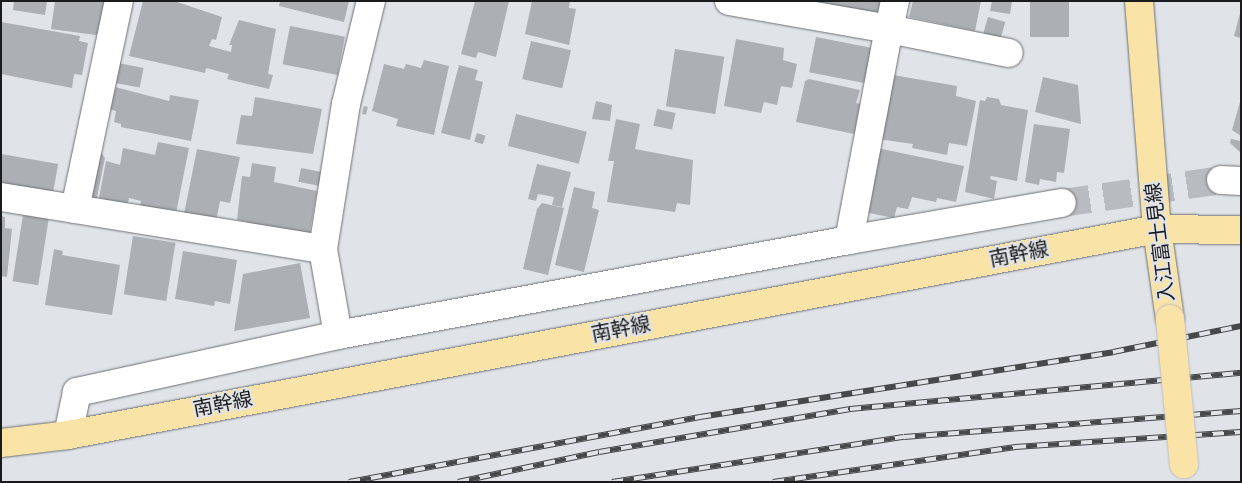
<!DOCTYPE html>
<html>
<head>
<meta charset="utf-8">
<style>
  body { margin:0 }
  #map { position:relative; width:1242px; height:483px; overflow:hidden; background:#e0e3e8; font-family:"Alegreya Sans","Noto Sans JP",sans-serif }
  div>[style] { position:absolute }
  .building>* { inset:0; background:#acafb3; transform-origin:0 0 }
  .minor-tunnel>* { height:28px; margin-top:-14px; transform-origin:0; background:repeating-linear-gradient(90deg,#b8bbbf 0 28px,transparent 0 42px) }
  .roads { filter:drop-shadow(0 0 1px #6d7075) drop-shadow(0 0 1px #6d7075) }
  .minor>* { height:28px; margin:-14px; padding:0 14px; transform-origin:14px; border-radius:14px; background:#fff }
  .major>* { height:28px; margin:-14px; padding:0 14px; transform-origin:14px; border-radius:14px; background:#fae3a6 }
  .rail>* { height:5.5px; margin-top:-2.75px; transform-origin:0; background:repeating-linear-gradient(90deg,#e0e3e8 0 11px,#46484a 0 22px); box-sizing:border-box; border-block:1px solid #46484a }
  .bridges { filter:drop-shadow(0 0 1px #bfbfc0) drop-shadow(0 0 1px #bfbfc0) }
  .major-bridge>* { height:28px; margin:-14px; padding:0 14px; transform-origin:14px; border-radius:14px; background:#fae3a6 }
  span { translate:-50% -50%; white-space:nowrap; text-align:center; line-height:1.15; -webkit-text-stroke:4px #e0e3e8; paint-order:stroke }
  .street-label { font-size:20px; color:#1a1b1d }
  .frame { position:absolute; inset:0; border:2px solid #1a1b1d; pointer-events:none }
</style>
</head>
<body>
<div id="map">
  <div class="building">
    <i style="clip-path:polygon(14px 1px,47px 1px,45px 15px,13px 10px)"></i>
    <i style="clip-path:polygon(55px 1px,108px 1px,103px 36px,51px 29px)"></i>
    <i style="clip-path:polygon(143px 1px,174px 1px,222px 17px,216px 40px,212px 39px,209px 46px,231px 52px,232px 45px,229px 45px,239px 20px,276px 29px,268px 74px,273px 75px,269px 89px,227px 79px,229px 74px,206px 68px,205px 73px,129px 56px)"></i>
    <i style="clip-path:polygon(280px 1px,349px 1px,344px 22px,279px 6px)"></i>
    <i style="clip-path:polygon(475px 1px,509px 1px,496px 57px,478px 52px,476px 58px,461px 54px)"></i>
    <i style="clip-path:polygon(532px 1px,570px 1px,569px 8px,576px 9px,569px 45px,525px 34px)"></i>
    <i style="clip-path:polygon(809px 1px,883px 1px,881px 17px)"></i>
    <i style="clip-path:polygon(913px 1px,981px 1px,975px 31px,909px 17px)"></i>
    <i style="clip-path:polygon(992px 1px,1012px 1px,1010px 14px,990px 11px)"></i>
    <i style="left:1030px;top:1px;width:39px;height:36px"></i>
    <i style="clip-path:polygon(1240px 13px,1241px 13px,1241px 38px,1234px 36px)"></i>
    <i style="left:988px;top:17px;width:18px;height:23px;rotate:16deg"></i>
    <i style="clip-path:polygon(1px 22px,80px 36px,79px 41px,88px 43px,82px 75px,74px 74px,72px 88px,1px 74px)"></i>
    <i style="left:290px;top:26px;width:56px;height:39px;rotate:11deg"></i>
    <i style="left:816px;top:37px;width:60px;height:36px;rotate:11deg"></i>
    <i style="clip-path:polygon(736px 39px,784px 48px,783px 60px,797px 64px,792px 88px,781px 86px,777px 105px,764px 102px,761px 113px,724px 106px)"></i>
    <i style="left:531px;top:41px;width:41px;height:39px;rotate:13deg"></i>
    <i style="left:675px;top:49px;width:50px;height:58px;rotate:9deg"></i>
    <i style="clip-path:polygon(424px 60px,449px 66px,434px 135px,396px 126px,398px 119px,372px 111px,384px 64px,404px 69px,406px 64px,421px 68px)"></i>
    <i style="left:118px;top:63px;width:26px;height:20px;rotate:11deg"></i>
    <i style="clip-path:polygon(459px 65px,478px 70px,475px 80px,483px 82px,470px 140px,441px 133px)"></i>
    <i style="clip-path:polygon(893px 75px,957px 86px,956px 96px,976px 101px,967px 146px,949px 143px,947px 155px,912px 148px,913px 144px,878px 139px)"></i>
    <i style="clip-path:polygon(1043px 77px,1078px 85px,1081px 124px,1035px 112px)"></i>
    <i style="clip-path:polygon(809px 79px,860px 90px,856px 103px,861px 104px,854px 134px,796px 122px,805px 81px)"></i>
    <i style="clip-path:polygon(115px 87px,169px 101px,170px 95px,199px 100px,191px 141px,121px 127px,121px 124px,114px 122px,116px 111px,105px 108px,108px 91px,114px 93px)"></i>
    <i style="clip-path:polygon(255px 97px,322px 109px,313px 154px,236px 144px,241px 115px,252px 116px)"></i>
    <i style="clip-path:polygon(987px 97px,999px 99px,1001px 105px,1028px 110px,1017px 181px,991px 176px,990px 179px,997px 181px,994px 199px,965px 192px,980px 100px,985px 101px)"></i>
    <i style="clip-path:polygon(596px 101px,612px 105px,610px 121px,592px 119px)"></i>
    <i style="clip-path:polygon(1240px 102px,1241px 102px,1241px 136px,1232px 130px)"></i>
    <i style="left:364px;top:106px;width:4px;height:8px;rotate:14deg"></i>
    <i style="left:657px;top:109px;width:19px;height:17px;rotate:12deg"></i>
    <i style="left:516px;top:114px;width:73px;height:33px;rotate:14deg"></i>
    <i style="clip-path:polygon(616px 119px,640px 124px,635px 149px,693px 160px,690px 205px,677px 203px,675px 212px,607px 202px,614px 161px,608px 161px)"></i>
    <i style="clip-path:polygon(1034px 124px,1070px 129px,1064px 173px,1057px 172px,1056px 182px,1040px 179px,1039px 185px,1025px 182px)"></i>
    <i style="left:477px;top:133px;width:9px;height:9px;rotate:18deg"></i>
    <i style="clip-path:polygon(1231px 139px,1241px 141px,1241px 153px,1230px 143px)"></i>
    <i style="clip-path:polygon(158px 142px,189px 148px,176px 213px,140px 206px,141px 201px,129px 198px,127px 208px,104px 204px,105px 199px,99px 198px,106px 161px,120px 165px,123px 148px,155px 155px)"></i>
    <i style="clip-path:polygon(96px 146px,105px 158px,96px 202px,85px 199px)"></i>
    <i style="clip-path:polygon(877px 148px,964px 166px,956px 202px,937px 198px,936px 202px,912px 197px,908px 209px,897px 207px,894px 218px,864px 212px)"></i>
    <i style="clip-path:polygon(197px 149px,240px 157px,230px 203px,220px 201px,216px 221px,184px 214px)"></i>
    <i style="left:1px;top:154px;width:58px;height:35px;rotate:10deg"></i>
    <i style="clip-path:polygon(252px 163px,276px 167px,274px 182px,317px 191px,309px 237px,247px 226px,248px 222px,237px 220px,242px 176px,250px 177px)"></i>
    <i style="clip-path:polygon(537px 164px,571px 172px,562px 207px,552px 205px,554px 197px,538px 194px,536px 201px,528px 199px)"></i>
    <i style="left:301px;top:168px;width:21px;height:14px;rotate:11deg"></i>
    <i style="clip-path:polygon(574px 187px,595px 192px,592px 208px,599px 210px,584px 272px,555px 265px)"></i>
    <i style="clip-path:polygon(542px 203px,564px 208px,548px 275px,523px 269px,537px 209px)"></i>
    <i style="left:23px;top:215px;width:26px;height:67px;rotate:9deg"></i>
    <i style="clip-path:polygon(1px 216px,5px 217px,5px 228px,12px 229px,7px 277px,1px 276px)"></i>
    <i style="left:133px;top:236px;width:43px;height:59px;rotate:9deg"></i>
    <i style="clip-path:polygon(54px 249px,63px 251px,62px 255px,120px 265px,112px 315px,45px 305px)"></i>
    <i style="clip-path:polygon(183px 251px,237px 260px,230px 304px,215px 301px,214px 306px,175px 299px)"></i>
    <i style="clip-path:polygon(300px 263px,310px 318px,234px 331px,243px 274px)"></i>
  </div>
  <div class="minor-tunnel">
    <i style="left:1062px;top:203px;width:161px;rotate:-8.2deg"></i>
  </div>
  <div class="roads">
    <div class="minor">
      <i style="left:729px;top:1px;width:162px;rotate:9.9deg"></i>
      <i style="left:889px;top:29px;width:29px;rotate:-78deg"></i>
      <i style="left:1221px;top:180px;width:20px;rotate:3deg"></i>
      <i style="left:1px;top:197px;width:326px;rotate:9.2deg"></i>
      <i style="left:75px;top:209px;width:213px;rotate:-78.1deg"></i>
      <i style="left:849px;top:240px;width:216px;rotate:-9.9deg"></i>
      <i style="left:338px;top:335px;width:87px;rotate:-99.9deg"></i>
      <i style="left:323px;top:249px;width:147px;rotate:-81deg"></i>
      <i style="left:346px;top:104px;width:106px;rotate:-76.4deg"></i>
      <i style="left:68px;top:435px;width:44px;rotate:-78.2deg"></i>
      <i style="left:77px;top:392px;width:267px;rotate:-12.3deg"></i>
      <i style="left:338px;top:335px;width:520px;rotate:-10.53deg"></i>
      <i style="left:849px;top:240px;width:215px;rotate:-79.3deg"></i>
      <i style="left:889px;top:29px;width:122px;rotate:11.3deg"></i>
    </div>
    <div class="major">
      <i style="left:1139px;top:1px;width:229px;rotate:85.5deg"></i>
      <i style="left:1157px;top:229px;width:91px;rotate:81.8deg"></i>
      <i style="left:1px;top:443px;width:67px;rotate:-6.8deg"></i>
      <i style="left:68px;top:435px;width:1108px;rotate:-10.71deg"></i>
      <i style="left:1157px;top:229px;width:84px;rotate:0.7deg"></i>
    </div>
  </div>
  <div class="rail">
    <i style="left:349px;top:482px;width:357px;rotate:-10.5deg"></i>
    <i style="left:700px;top:417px;width:418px;rotate:-8.9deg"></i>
    <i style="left:1113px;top:352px;width:131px;rotate:-11.5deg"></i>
    <i style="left:458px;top:482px;width:144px;rotate:-12deg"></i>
    <i style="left:599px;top:452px;width:255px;rotate:-9.7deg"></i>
    <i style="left:850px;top:409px;width:393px;rotate:-5.3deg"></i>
    <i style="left:612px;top:482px;width:295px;rotate:-8.8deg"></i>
    <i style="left:904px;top:437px;width:338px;rotate:-4.4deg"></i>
    <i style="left:773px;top:482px;width:245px;rotate:-8.2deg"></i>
    <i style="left:1015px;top:447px;width:226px;rotate:-3.8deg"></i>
  </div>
  <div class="bridges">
    <div class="major-bridge">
      <i style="left:1170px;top:319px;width:146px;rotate:84.5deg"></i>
    </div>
  </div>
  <div class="street-label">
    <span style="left:1161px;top:242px;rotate:-97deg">入江富士見線</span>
    <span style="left:1019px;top:255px;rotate:-11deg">南幹線</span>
    <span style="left:621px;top:330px;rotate:-11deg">南幹線</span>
    <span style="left:223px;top:405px;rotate:-11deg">南幹線</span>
  </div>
  <div class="frame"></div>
</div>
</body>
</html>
